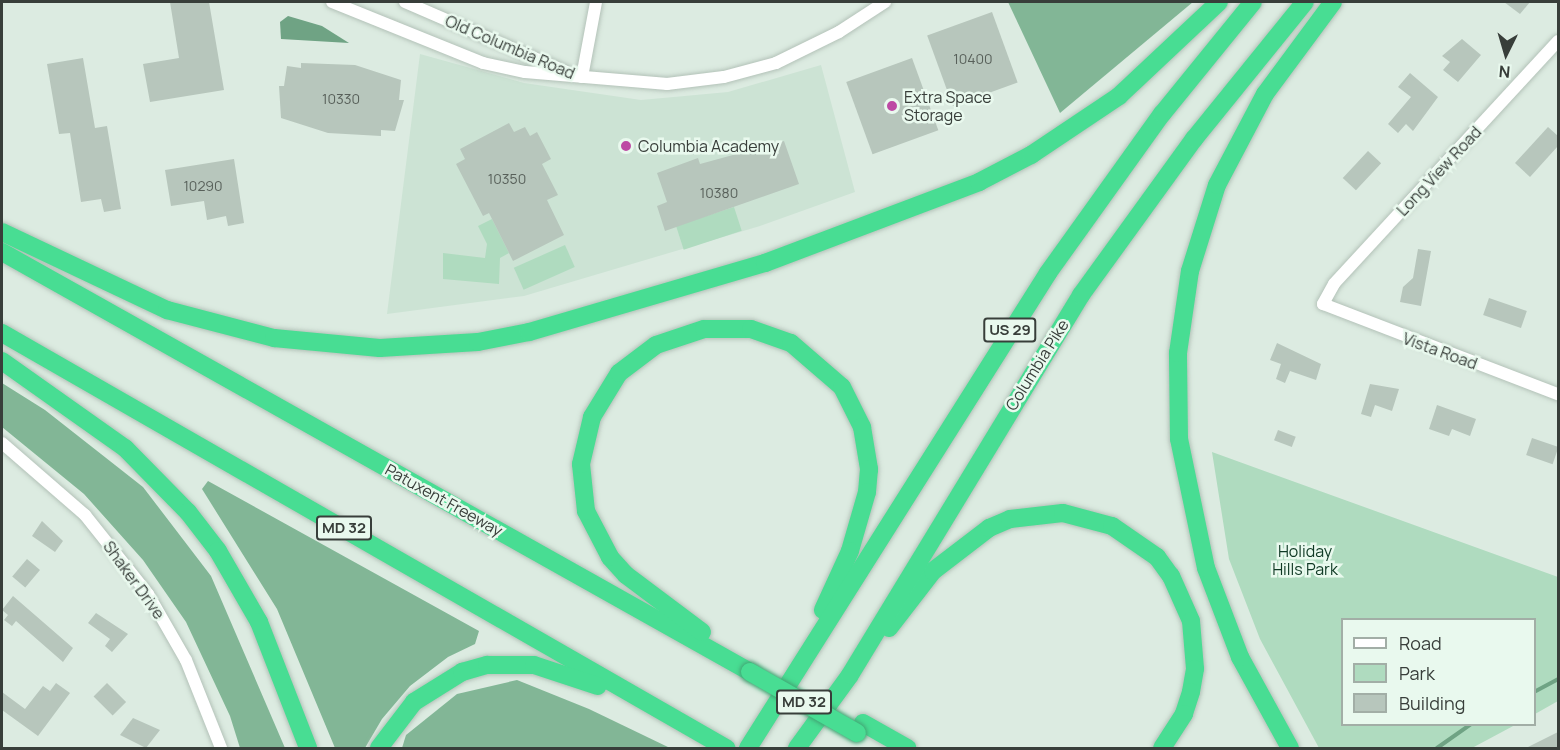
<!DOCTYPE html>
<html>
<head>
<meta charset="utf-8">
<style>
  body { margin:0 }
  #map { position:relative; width:1560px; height:750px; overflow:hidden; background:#dcebe1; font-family:Manrope,sans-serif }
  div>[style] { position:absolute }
  .built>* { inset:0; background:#cce3d4 }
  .green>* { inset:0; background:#afdbbf; transform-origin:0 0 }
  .forest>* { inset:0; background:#82b696 }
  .water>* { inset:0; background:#6fa384 }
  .stream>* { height:4px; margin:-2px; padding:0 2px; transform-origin:2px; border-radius:2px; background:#6fa384 }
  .building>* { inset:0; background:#b7c6bc; transform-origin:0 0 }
  .roads { filter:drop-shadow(0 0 2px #b3c2b8) drop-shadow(0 0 2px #b3c2b8) }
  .minor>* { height:12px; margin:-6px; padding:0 6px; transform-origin:6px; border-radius:6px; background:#fff }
  .highway>* { height:18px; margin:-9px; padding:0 9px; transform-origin:9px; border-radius:9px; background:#48dd93 }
  .bridges { filter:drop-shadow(0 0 2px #42a574) drop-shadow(0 0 2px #42a574) }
  .highway-bridge>* { height:18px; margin:-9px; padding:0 9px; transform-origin:9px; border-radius:9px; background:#48dd93 }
  .dots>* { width:16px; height:16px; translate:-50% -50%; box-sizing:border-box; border:3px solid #e9f9ee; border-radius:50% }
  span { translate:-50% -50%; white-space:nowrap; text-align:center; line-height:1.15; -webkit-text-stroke:5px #e9f9ee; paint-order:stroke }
  .number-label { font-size:14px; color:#58605a }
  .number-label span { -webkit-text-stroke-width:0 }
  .shield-label span { padding:2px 4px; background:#e9f9ee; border:2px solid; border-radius:4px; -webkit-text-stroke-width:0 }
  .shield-label { font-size:15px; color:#383e3a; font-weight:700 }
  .street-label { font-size:16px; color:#383e3a }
  .poi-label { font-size:16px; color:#383e3a }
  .left { translate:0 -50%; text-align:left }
  .park-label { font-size:16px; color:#0f3924 }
  .frame { position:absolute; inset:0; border:3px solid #383e3a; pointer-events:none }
  .legend { position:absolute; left:1341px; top:618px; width:195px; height:108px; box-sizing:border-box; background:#e9f9ee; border:2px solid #a2aea6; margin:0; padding:8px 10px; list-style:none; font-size:18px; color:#383e3a }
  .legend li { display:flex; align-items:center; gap:12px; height:30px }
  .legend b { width:30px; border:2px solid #a2aea6 }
  .north { position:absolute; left:1476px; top:24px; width:60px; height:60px; -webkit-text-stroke:4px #e9f9ee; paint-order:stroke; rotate:185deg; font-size:16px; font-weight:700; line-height:24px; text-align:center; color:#383e3a }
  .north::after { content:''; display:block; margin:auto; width:21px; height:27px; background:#383e3a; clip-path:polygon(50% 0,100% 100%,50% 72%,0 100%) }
</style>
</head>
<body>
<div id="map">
  <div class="built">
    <i style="clip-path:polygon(420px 54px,524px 83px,641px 100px,728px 92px,821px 65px,855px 192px,760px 226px,524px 296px,387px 314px)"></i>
  </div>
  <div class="green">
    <i style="left:734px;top:207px;width:25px;height:61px;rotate:72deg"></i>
    <i style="clip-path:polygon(492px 219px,509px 253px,500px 258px,499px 284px,443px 279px,443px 253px,485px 258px,487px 244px,478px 226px)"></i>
    <i style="left:565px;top:245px;width:24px;height:56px;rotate:66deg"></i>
    <i style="clip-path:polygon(1212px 452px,1558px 577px,1558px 701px,1535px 714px,1534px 620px,1342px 620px,1342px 724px,1515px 725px,1472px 748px,1319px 748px,1260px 639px,1229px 559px)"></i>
  </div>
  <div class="forest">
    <i style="clip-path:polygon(1008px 2px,1193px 2px,1060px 113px)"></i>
    <i style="clip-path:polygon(2px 383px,45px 410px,143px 487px,211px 576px,285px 748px,240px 748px,230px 716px,186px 622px,143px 560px,84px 494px,2px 427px)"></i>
    <i style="clip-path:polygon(208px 481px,479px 631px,475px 644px,448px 657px,410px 686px,382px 719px,365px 748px,335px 748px,277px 609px,202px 489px)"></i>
    <i style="clip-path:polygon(517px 680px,589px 709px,670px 748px,402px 748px,406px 735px,457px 694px)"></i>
  </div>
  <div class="water">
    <i style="clip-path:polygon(288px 16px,322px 26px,349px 43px,281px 39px,280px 22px)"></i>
  </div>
  <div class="stream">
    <i style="left:1534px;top:692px;width:27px;rotate:-28deg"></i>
    <i style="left:1437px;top:748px;width:42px;rotate:-35.2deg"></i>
  </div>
  <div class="building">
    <i style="clip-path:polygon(170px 2px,209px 2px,224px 90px,150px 102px,143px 64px,179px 58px)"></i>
    <i style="clip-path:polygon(1504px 2px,1530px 2px,1520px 14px)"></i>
    <i style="left:992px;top:12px;width:75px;height:69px;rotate:70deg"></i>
    <i style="clip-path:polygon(1462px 39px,1481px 55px,1458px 82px,1443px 70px,1450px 62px,1442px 56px)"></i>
    <i style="clip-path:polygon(83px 58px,95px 128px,107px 126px,121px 209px,104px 212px,101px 199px,81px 202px,70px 133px,59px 134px,47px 64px)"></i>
    <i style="left:912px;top:58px;width:77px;height:70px;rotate:70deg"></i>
    <i style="clip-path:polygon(301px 63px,355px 65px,401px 80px,399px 100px,404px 100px,395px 131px,381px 130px,381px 136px,328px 133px,281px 118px,279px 86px,284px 86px,287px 66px,301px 68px)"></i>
    <i style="clip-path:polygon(1410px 73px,1438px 97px,1413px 131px,1406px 124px,1398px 133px,1388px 124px,1411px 97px,1398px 87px)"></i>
    <i style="clip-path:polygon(509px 123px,514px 132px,525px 127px,530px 136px,537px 132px,551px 159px,542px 164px,558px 195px,547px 200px,564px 235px,513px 261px,489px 213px,483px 216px,456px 164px,465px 159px,460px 149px)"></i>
    <i style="clip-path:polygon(1548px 127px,1558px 136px,1558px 146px,1530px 177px,1515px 163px)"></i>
    <i style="clip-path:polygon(784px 141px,799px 184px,665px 231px,657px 206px,667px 202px,657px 173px,698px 158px,700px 164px)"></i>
    <i style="left:1368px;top:151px;width:18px;height:37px;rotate:43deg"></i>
    <i style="clip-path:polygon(234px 159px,244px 223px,228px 226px,226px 216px,207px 220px,204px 201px,171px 206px,165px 170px)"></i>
    <i style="clip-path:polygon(1418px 249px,1431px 251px,1421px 306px,1400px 302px,1403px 287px,1413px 278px)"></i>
    <i style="left:1489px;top:298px;width:40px;height:18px;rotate:19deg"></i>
    <i style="clip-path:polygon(1277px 343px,1321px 364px,1316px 380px,1290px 371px,1285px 383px,1276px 379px,1281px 364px,1270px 360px)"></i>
    <i style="clip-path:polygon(1370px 384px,1399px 389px,1392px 411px,1375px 405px,1371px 417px,1361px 414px)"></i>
    <i style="clip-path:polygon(1437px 405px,1476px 419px,1470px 436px,1452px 429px,1449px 436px,1429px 429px)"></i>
    <i style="left:1278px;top:430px;width:19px;height:11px;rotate:21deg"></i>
    <i style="left:1532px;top:438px;width:28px;height:18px;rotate:19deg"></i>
    <i style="clip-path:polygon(42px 521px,63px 541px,55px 552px,32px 536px)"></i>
    <i style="left:27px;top:559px;width:17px;height:23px;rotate:40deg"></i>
    <i style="clip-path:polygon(13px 596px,73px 648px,63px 662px,16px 621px,12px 626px,4px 620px,8px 615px,2px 610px)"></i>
    <i style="clip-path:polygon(96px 613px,128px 634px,112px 652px,105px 646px,110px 639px,88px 623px)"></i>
    <i style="clip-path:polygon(56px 683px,70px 693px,38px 736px,2px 710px,2px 692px,25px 709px,43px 686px,50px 691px)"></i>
    <i style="left:107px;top:683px;width:27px;height:19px;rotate:45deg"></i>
    <i style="clip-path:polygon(133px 718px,160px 730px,146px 748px,120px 735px)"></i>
    <i style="clip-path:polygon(1558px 732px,1558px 748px,1526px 748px)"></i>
  </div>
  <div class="roads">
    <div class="minor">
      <i style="left:332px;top:2px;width:163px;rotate:22deg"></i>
      <i style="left:483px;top:63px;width:43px;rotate:12.1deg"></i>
      <i style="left:525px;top:72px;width:143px;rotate:4.8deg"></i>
      <i style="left:667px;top:84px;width:57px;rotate:-7deg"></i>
      <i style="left:724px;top:77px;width:54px;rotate:-15.1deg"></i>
      <i style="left:776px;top:63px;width:70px;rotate:-26.2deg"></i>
      <i style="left:839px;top:32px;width:55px;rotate:-33.1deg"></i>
      <i style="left:405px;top:2px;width:176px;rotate:23.4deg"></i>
      <i style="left:1558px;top:41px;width:330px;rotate:132.7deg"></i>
      <i style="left:1334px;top:284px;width:23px;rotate:119deg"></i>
      <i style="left:1323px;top:304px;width:252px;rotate:21deg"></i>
      <i style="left:582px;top:77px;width:76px;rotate:-79.4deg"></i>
      <i style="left:2px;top:443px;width:110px;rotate:40.9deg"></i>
      <i style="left:85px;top:515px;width:101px;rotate:51.4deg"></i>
      <i style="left:148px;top:594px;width:76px;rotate:60.1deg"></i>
      <i style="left:186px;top:660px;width:95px;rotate:68.3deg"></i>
    </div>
    <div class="highway">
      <i style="left:2px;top:232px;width:183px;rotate:25.3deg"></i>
      <i style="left:167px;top:310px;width:111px;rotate:14.7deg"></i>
      <i style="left:274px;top:338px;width:106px;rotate:5.4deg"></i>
      <i style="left:380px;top:348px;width:98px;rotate:-3.5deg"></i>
      <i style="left:478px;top:342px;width:52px;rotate:-11.1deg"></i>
      <i style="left:529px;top:332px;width:246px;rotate:-16.3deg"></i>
      <i style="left:765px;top:263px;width:229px;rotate:-20.7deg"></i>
      <i style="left:979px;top:182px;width:59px;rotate:-27.4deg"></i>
      <i style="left:1031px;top:155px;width:106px;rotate:-33.8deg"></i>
      <i style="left:1119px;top:96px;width:137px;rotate:-43.2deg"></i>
      <i style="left:2px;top:252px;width:858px;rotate:29.31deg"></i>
      <i style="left:2px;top:333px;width:835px;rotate:29.82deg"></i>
      <i style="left:2px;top:361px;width:151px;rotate:35.3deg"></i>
      <i style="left:125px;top:448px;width:90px;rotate:45.5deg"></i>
      <i style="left:188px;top:512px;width:49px;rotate:52.4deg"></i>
      <i style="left:218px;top:551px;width:82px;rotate:60deg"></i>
      <i style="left:259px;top:622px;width:135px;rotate:68.7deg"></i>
      <i style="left:889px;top:628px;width:72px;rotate:-52.3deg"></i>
      <i style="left:933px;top:571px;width:71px;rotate:-37.5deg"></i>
      <i style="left:989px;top:528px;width:23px;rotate:-23deg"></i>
      <i style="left:1010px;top:519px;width:53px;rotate:-6.5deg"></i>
      <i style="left:1063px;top:513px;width:51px;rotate:14.9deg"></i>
      <i style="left:1112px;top:526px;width:55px;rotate:34.6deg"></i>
      <i style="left:1157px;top:557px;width:24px;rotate:54deg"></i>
      <i style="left:1171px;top:576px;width:49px;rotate:66deg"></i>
      <i style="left:1191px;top:621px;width:48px;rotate:85.2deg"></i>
      <i style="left:1195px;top:669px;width:23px;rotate:100deg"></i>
      <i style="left:1191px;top:692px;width:23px;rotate:108deg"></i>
      <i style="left:1184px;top:714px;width:40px;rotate:122.9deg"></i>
      <i style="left:702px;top:632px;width:95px;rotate:-143.1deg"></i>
      <i style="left:626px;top:575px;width:24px;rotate:-132deg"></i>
      <i style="left:610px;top:557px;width:52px;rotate:-117.6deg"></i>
      <i style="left:586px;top:511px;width:47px;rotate:-96.1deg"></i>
      <i style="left:581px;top:464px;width:48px;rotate:-76.8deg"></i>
      <i style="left:592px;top:417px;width:52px;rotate:-58.5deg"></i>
      <i style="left:619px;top:373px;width:46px;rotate:-37.1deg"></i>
      <i style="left:656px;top:345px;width:51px;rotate:-18.4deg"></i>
      <i style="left:704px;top:329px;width:47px"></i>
      <i style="left:751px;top:329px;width:42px;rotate:19.3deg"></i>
      <i style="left:791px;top:343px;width:67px;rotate:40.8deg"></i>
      <i style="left:842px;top:387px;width:45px;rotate:63.4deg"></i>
      <i style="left:862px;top:427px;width:43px;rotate:80.5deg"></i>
      <i style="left:869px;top:469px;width:23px;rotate:95deg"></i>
      <i style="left:867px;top:492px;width:61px;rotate:106.1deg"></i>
      <i style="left:850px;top:551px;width:65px;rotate:114.6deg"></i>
      <i style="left:863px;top:723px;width:51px;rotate:29.6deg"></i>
      <i style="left:379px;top:748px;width:58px;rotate:-52.7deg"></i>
      <i style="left:414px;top:702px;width:57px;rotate:-32deg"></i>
      <i style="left:462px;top:672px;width:26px;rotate:-16deg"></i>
      <i style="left:487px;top:665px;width:47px"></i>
      <i style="left:534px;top:665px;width:67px;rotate:18.2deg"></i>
      <i style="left:748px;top:748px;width:562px;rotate:-57.72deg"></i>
      <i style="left:1048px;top:273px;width:196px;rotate:-54.4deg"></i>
      <i style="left:1162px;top:114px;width:144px;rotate:-50.9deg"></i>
      <i style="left:797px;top:748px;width:90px;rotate:-54deg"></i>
      <i style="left:850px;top:675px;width:445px;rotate:-58.7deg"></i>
      <i style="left:1081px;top:295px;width:193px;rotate:-54.1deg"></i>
      <i style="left:1194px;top:139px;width:176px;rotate:-51deg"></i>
      <i style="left:1290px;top:748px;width:104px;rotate:-118.8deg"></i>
      <i style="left:1240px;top:657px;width:95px;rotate:-110.9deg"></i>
      <i style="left:1206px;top:568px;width:132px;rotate:-101.8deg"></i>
      <i style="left:1179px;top:439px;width:86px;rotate:-90.7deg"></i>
      <i style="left:1178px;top:353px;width:83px;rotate:-81.7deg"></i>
      <i style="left:1190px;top:271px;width:90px;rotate:-72.6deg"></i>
      <i style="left:1217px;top:185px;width:103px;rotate:-62.2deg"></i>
      <i style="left:1265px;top:94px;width:114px;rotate:-53.5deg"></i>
    </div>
  </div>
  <div class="bridges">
    <div class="highway-bridge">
      <i style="left:750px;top:672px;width:123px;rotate:29.7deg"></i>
    </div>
  </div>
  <div class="dots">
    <i style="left:892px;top:106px;background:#bd4aa4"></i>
    <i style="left:626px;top:146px;background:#bd4aa4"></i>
  </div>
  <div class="number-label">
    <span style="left:973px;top:59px">10400</span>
    <span style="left:341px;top:99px">10330</span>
    <span style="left:507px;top:179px">10350</span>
    <span style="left:203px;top:186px">10290</span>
    <span style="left:719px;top:193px">10380</span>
  </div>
  <div class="shield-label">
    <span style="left:1010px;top:330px">US 29</span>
    <span style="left:344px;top:528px">MD 32</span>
    <span style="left:804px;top:702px">MD 32</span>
  </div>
  <div class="street-label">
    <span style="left:510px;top:47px;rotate:23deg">Old Columbia Road</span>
    <span style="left:1439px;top:171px;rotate:-47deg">Long View Road</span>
    <span style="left:1440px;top:351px;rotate:20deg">Vista Road</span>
    <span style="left:1037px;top:365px;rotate:-58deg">Columbia Pike</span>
    <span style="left:444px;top:500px;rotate:29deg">Patuxent Freeway</span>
    <span style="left:134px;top:580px;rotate:54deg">Shaker Drive</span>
  </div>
  <div class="poi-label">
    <span class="left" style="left:904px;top:106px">Extra Space<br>Storage</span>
    <span class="left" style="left:638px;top:146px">Columbia Academy</span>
  </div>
  <div class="park-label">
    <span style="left:1305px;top:560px">Holiday<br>Hills Park</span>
  </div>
  <div class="frame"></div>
  <ul class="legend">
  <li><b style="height:8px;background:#fff"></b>Road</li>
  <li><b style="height:16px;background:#afdbbf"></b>Park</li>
  <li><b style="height:16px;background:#b7c6bc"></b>Building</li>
  </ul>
  <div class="north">N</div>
</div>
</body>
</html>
